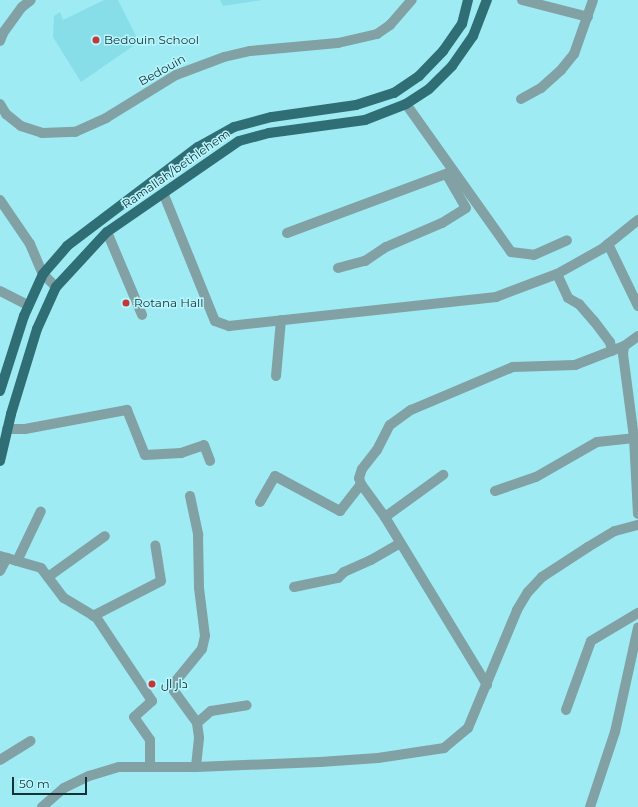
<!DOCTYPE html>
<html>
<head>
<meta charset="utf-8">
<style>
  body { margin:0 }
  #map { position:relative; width:638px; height:807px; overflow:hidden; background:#9eebf4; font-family:Montserrat,Cairo,sans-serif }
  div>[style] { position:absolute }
  .built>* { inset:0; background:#87dee8 }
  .minor>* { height:10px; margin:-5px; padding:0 5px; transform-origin:5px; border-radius:5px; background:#82a1a4 }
  .major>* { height:10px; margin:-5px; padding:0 5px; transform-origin:5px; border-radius:5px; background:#2f6e75 }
  .dots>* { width:11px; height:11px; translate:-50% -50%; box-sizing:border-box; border:2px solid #baf6fd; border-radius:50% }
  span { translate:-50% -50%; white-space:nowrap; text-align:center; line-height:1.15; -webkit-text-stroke:3px #baf6fd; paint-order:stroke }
  .poi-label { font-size:12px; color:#123236 }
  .left { translate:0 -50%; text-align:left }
  .street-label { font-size:12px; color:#123236 }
  .scale { position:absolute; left:12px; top:777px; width:75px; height:18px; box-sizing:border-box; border:2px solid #123236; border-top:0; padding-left:5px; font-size:12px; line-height:14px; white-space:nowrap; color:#123236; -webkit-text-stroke:3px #baf6fd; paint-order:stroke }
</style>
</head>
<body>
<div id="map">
  <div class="built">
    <i style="clip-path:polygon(104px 0,118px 0,139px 42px,81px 82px,53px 37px,54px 16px,60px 12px,63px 20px)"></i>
    <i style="clip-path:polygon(220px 0,262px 0,223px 6px)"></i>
  </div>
  <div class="minor">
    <i style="left:522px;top:0;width:68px;rotate:14.4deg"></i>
    <i style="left:0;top:41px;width:9px;rotate:-69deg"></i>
    <i style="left:3px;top:33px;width:32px;rotate:-54deg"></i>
    <i style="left:22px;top:7px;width:11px;rotate:-38deg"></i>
    <i style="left:521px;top:99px;width:23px;rotate:-29deg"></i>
    <i style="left:541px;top:88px;width:27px;rotate:-42deg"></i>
    <i style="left:561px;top:70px;width:21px;rotate:-51deg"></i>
    <i style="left:574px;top:54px;width:57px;rotate:-70.6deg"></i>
    <i style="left:0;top:104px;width:12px;rotate:59deg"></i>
    <i style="left:6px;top:114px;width:19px;rotate:39deg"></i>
    <i style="left:21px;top:126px;width:22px;rotate:18deg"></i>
    <i style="left:42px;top:133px;width:33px;rotate:-2deg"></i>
    <i style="left:75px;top:132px;width:34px;rotate:-24deg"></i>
    <i style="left:106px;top:118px;width:82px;rotate:-31.6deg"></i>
    <i style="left:176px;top:75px;width:51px;rotate:-20.6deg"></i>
    <i style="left:224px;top:57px;width:27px;rotate:-13deg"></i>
    <i style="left:250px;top:51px;width:88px;rotate:-5.2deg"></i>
    <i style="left:338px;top:43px;width:40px;rotate:-13deg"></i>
    <i style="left:377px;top:34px;width:16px;rotate:-35deg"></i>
    <i style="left:390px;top:25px;width:33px;rotate:-49deg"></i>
    <i style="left:406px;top:104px;width:181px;rotate:54.6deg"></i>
    <i style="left:511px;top:252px;width:23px;rotate:7deg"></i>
    <i style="left:534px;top:255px;width:36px;rotate:-24deg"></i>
    <i style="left:164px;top:195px;width:136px;rotate:68deg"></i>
    <i style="left:215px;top:321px;width:15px;rotate:20deg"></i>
    <i style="left:229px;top:326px;width:269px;rotate:-6.2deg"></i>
    <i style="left:496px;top:297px;width:65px;rotate:-20.7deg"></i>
    <i style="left:557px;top:274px;width:51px;rotate:-29.1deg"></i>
    <i style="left:602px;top:249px;width:46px;rotate:-38.9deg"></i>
    <i style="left:0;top:200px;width:53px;rotate:55.7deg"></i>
    <i style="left:30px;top:244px;width:33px;rotate:67deg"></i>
    <i style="left:43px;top:274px;width:18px;rotate:45deg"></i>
    <i style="left:107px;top:232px;width:90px;rotate:67.1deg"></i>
    <i style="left:287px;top:233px;width:175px;rotate:-20.4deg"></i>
    <i style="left:608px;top:244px;width:69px;rotate:64.2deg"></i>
    <i style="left:338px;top:268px;width:28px;rotate:-15deg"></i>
    <i style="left:365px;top:261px;width:25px;rotate:-34deg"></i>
    <i style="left:386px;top:247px;width:61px;rotate:-23.2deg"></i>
    <i style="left:442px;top:223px;width:28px;rotate:-32deg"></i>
    <i style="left:466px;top:208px;width:39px;rotate:-120deg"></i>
    <i style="left:557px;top:274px;width:26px;rotate:65deg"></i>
    <i style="left:568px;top:298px;width:13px;rotate:29deg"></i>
    <i style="left:579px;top:304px;width:23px;rotate:49deg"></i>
    <i style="left:594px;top:321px;width:26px;rotate:53deg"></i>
    <i style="left:610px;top:342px;width:9px;rotate:77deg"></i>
    <i style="left:0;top:291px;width:31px;rotate:27deg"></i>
    <i style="left:638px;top:336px;width:17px;rotate:144deg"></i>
    <i style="left:624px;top:346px;width:8px;rotate:97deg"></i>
    <i style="left:623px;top:354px;width:85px;rotate:82.5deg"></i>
    <i style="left:634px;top:438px;width:76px;rotate:87deg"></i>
    <i style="left:276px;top:376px;width:56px;rotate:-84.9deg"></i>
    <i style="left:7px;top:429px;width:18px"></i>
    <i style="left:25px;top:429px;width:104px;rotate:-10.6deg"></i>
    <i style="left:127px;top:410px;width:48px;rotate:68.2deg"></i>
    <i style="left:145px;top:455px;width:36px;rotate:-3deg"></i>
    <i style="left:181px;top:453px;width:24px;rotate:-19deg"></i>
    <i style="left:204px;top:445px;width:17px;rotate:69deg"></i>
    <i style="left:495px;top:491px;width:43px;rotate:-18.9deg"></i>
    <i style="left:536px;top:477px;width:70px;rotate:-29.8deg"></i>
    <i style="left:597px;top:442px;width:37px;rotate:-6deg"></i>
    <i style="left:190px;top:496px;width:40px;rotate:78deg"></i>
    <i style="left:198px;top:535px;width:53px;rotate:88.9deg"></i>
    <i style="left:199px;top:588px;width:48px;rotate:82.9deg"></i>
    <i style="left:205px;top:636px;width:13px;rotate:103deg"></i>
    <i style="left:202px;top:649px;width:43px;rotate:129.3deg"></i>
    <i style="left:175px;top:682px;width:9px;rotate:96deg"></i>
    <i style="left:174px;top:691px;width:39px;rotate:54deg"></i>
    <i style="left:197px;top:723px;width:15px;rotate:82deg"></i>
    <i style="left:199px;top:738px;width:29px;rotate:96deg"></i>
    <i style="left:260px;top:502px;width:30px;rotate:-60deg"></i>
    <i style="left:275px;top:476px;width:74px;rotate:28.3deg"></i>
    <i style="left:340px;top:511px;width:34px;rotate:-52deg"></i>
    <i style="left:385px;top:517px;width:72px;rotate:-35.9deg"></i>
    <i style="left:0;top:556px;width:43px;rotate:16.3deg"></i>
    <i style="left:41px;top:568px;width:38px;rotate:53deg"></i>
    <i style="left:64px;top:598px;width:37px;rotate:31deg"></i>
    <i style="left:96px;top:617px;width:101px;rotate:56.3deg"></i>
    <i style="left:152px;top:701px;width:24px;rotate:138deg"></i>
    <i style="left:134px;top:717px;width:28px;rotate:55deg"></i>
    <i style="left:150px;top:740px;width:27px;rotate:90deg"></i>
    <i style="left:17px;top:561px;width:55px;rotate:-64.4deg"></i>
    <i style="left:0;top:571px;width:15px;rotate:-62deg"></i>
    <i style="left:48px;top:577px;width:70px;rotate:-35.7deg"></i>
    <i style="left:294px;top:587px;width:45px;rotate:-11.6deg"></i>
    <i style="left:338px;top:578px;width:8px;rotate:-45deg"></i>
    <i style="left:344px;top:572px;width:30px;rotate:-24deg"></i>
    <i style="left:371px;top:560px;width:34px;rotate:-30deg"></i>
    <i style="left:93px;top:616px;width:76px;rotate:-27.2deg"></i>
    <i style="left:161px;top:581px;width:36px;rotate:-99deg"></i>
    <i style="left:487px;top:685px;width:197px;rotate:-121.3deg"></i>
    <i style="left:385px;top:517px;width:41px;rotate:-126deg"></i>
    <i style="left:361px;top:484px;width:6px;rotate:-108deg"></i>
    <i style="left:359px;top:478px;width:9px;rotate:-72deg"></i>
    <i style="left:362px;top:469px;width:24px;rotate:-52deg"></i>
    <i style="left:377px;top:450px;width:28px;rotate:-63deg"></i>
    <i style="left:390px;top:425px;width:26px;rotate:-36deg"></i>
    <i style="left:411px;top:410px;width:111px;rotate:-22.9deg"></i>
    <i style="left:513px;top:367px;width:62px;rotate:-1.8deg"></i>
    <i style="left:575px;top:365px;width:53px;rotate:-21.2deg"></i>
    <i style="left:566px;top:710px;width:73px;rotate:-70.1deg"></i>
    <i style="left:591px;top:641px;width:55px;rotate:-30.8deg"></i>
    <i style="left:197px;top:723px;width:18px;rotate:-41deg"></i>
    <i style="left:211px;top:711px;width:36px;rotate:-9deg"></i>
    <i style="left:0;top:760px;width:36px;rotate:-32deg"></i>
    <i style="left:42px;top:807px;width:29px;rotate:-41deg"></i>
    <i style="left:64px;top:788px;width:28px;rotate:-26deg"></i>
    <i style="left:89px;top:776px;width:31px;rotate:-17deg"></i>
    <i style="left:119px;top:767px;width:77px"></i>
    <i style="left:196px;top:767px;width:124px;rotate:-2.3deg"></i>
    <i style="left:320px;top:762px;width:58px;rotate:-3.9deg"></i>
    <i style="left:378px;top:758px;width:67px;rotate:-8.6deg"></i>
    <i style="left:444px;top:748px;width:31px;rotate:-40deg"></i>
    <i style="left:468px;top:728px;width:128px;rotate:-67.4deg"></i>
    <i style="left:517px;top:610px;width:21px;rotate:-59deg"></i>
    <i style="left:528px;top:592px;width:21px;rotate:-47deg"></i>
    <i style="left:542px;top:577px;width:55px;rotate:-33.1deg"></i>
    <i style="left:588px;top:547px;width:31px;rotate:-31deg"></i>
    <i style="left:615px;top:531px;width:24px;rotate:-15deg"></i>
    <i style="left:590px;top:807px;width:79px;rotate:-71.6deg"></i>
    <i style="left:615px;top:732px;width:107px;rotate:-77.6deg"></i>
  </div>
  <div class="major">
    <i style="left:0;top:391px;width:79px;rotate:-72.3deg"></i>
    <i style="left:24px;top:316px;width:46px;rotate:-65.7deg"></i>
    <i style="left:43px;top:274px;width:37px;rotate:-49deg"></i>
    <i style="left:67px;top:246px;width:164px;rotate:-37.1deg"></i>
    <i style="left:198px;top:147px;width:41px;rotate:-29.1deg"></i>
    <i style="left:234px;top:127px;width:39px;rotate:-15deg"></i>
    <i style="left:272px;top:117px;width:85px;rotate:-8.1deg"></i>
    <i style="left:356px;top:105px;width:40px;rotate:-18deg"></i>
    <i style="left:394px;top:93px;width:30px;rotate:-34deg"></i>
    <i style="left:419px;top:76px;width:35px;rotate:-46deg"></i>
    <i style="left:443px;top:51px;width:33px;rotate:-55deg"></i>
    <i style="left:462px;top:24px;width:25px;rotate:-76deg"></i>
    <i style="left:0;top:461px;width:48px;rotate:-76.8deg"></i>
    <i style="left:11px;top:414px;width:89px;rotate:-73deg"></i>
    <i style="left:37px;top:329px;width:46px;rotate:-65.7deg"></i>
    <i style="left:56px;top:287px;width:75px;rotate:-47.2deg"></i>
    <i style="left:107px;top:232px;width:160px;rotate:-34.6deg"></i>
    <i style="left:239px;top:141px;width:31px;rotate:-15deg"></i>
    <i style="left:269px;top:133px;width:97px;rotate:-7.7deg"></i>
    <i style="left:365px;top:120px;width:44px;rotate:-21.3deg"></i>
    <i style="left:406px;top:104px;width:27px;rotate:-33deg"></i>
    <i style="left:429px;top:89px;width:33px;rotate:-45deg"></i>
    <i style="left:452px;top:66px;width:37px;rotate:-55deg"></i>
    <i style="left:473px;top:36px;width:39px;rotate:-69deg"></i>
  </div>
  <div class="dots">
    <i style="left:96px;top:40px;background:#c53637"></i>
    <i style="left:126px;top:303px;background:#c53637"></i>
    <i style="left:152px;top:684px;background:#c53637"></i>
  </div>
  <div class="poi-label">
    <span class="left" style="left:104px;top:40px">Bedouin School</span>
    <span class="left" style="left:134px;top:303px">Rotana Hall</span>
    <span class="left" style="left:161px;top:684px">دار ال</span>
  </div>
  <div class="street-label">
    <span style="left:162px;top:70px;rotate:-29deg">Bedouin</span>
    <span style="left:176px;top:169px;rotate:-35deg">Ramallah/bethlehem</span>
  </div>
  <div class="scale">50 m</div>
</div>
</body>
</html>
